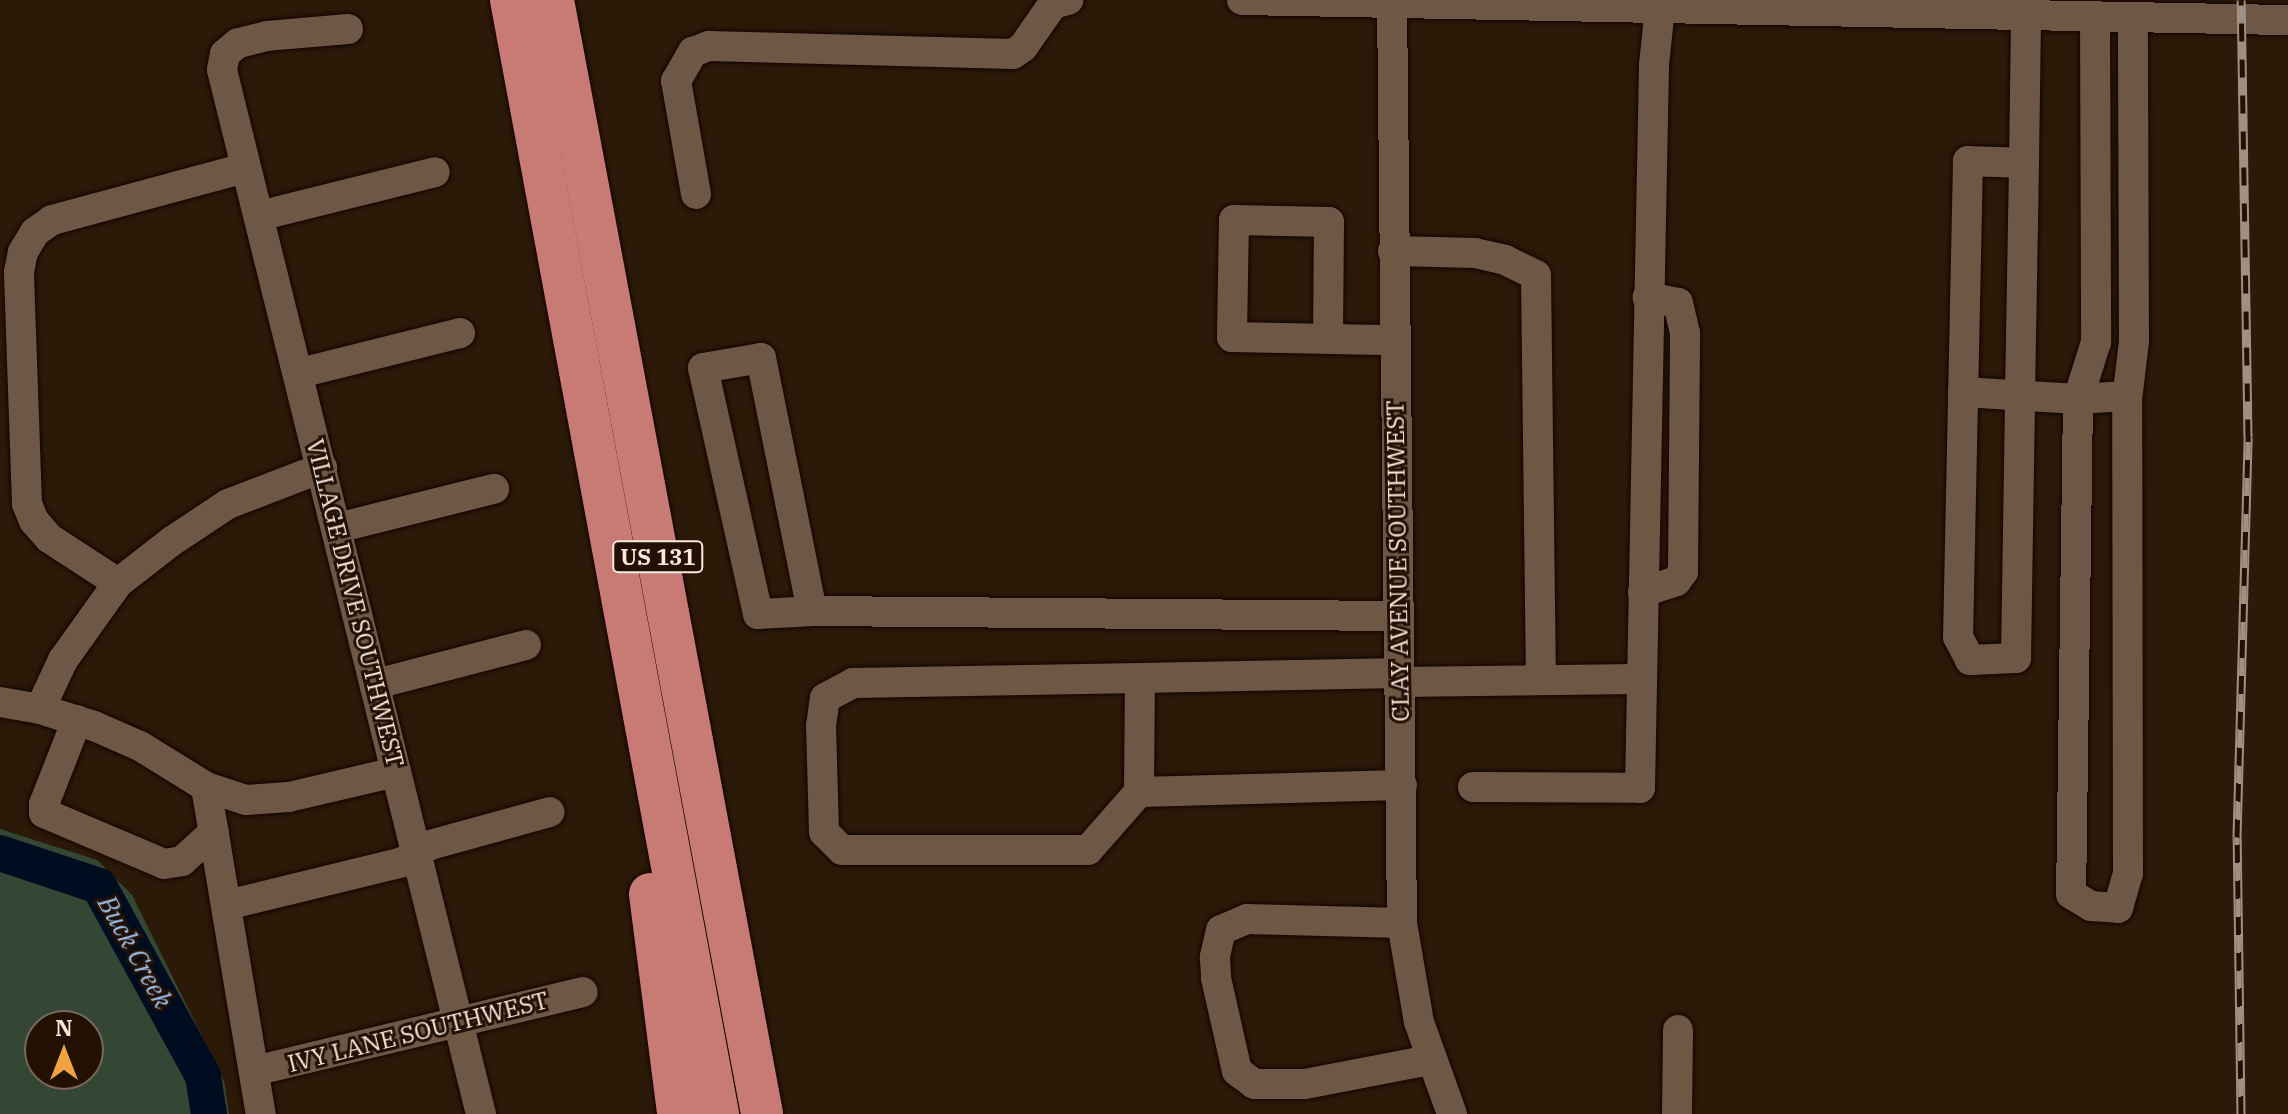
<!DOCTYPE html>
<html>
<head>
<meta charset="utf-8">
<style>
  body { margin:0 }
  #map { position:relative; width:2288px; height:1114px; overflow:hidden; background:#2c1a08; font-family:"IBM Plex Serif",serif }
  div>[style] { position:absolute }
  .green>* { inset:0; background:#344634 }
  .river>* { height:36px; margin:-18px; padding:0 18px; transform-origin:18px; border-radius:18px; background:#000c20 }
  .roads { filter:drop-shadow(0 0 2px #140400) drop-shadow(0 0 2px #140400) }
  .minor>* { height:30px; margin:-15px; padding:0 15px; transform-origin:15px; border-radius:15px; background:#6e5845 }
  .highway>* { height:42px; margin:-21px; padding:0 21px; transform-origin:21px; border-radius:21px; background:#c87a74 }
  .rail>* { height:9px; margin-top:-4.5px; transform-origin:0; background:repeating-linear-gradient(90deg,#221002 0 18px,#a09083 0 36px); box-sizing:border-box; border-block:2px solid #a09083 }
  span { translate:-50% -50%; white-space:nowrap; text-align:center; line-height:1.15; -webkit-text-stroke:6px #221002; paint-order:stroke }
  .shield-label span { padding:2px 6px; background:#221002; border:2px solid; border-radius:6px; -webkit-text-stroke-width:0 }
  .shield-label { font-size:22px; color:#f8eae0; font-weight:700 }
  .street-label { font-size:24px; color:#f8eae0 }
  .water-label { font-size:26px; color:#9ec4f4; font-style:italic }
  .north { position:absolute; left:24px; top:1010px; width:80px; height:80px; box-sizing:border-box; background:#221002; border:2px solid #78675b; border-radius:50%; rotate:0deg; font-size:22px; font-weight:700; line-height:32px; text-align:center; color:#f8eae0 }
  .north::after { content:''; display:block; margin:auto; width:28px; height:36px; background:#f3a442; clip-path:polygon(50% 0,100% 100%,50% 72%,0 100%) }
</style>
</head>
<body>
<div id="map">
  <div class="green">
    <i style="clip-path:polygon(evenodd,0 829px,97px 860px,132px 895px,224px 1081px,229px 1114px,0 1114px,0 829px,40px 1026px,88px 1026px,88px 1074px,40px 1074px,40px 1026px)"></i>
  </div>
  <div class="river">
    <i style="left:0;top:853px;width:104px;rotate:18.4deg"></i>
    <i style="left:99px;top:886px;width:217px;rotate:61.3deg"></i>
    <i style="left:203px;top:1076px;width:38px;rotate:81deg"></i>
  </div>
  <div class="roads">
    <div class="minor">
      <i style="left:1242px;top:0;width:1046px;rotate:1.1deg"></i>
      <i style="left:1392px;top:0;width:923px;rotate:89.38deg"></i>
      <i style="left:1402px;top:923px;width:100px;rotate:80.3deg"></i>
      <i style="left:1419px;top:1022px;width:98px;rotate:70.3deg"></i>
      <i style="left:2095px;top:16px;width:326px;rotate:89.8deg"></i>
      <i style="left:2096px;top:342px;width:60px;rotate:107.5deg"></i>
      <i style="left:2078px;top:399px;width:495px;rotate:90.8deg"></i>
      <i style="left:2071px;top:894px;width:23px;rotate:31deg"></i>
      <i style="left:2091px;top:906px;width:27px;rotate:4deg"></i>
      <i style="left:2118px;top:908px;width:35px;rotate:-74deg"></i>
      <i style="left:2128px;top:874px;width:474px;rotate:-90.1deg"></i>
      <i style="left:2127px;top:400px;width:59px;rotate:-83.2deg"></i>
      <i style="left:2134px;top:341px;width:324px;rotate:-90.2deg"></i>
      <i style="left:348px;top:29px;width:81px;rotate:175.1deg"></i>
      <i style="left:267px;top:36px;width:30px;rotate:166deg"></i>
      <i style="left:238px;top:43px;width:17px;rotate:140deg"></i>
      <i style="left:225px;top:54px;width:16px;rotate:101deg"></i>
      <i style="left:222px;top:70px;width:1076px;rotate:76.07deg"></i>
      <i style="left:2024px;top:163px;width:56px;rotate:-178deg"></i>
      <i style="left:1968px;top:161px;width:476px;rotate:91.2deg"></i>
      <i style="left:1958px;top:637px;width:26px;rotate:62deg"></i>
      <i style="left:1970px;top:660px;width:46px;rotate:-2.5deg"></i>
      <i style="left:2016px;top:658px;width:264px;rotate:-89.1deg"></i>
      <i style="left:2020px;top:394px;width:231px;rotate:-89deg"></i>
      <i style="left:2024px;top:163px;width:149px;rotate:-89.2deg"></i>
      <i style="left:696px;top:194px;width:115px;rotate:-100deg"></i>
      <i style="left:676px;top:81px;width:34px;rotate:-60deg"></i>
      <i style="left:693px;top:52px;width:17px;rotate:-21deg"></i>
      <i style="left:709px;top:46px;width:304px;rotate:1.5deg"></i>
      <i style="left:1013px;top:54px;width:12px;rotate:-35deg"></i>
      <i style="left:1023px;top:47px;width:52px;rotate:-55.1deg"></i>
      <i style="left:1053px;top:4px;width:16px;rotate:-15deg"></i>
      <i style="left:259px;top:216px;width:181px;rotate:-14deg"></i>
      <i style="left:1393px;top:251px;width:82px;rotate:1.4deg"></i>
      <i style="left:1475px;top:253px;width:31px;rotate:13deg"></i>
      <i style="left:1505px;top:260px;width:34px;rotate:26deg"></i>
      <i style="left:1536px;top:275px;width:405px;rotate:89.3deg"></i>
      <i style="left:1328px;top:338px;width:116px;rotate:-89.5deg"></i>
      <i style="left:1329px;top:222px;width:95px;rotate:-178.8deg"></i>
      <i style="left:1234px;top:220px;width:117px;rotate:91deg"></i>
      <i style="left:1232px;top:337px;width:163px;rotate:1.1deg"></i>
      <i style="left:300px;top:373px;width:165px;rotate:-14deg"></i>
      <i style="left:1963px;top:392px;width:115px;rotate:3.5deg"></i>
      <i style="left:2078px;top:399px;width:49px;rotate:-3.5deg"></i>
      <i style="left:337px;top:528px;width:162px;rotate:-14deg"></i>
      <i style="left:118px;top:583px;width:82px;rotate:-146.9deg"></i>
      <i style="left:49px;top:538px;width:23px;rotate:-131deg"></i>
      <i style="left:34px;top:521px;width:18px;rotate:-112deg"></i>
      <i style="left:27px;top:504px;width:232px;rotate:-92deg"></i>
      <i style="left:19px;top:272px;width:20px;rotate:-79deg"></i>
      <i style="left:23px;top:252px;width:23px;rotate:-59deg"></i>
      <i style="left:35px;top:232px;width:21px;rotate:-35deg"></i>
      <i style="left:52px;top:220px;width:200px;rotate:-15.1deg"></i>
      <i style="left:1643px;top:592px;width:35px;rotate:-18deg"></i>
      <i style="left:1676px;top:581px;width:11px;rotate:-52deg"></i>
      <i style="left:1683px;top:572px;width:239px;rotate:-89.5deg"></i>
      <i style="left:1685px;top:333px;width:31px;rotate:-103deg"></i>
      <i style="left:1678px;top:303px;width:31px;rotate:-169deg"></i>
      <i style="left:812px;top:611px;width:54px;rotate:176.8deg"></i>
      <i style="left:758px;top:614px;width:252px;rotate:-102.6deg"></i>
      <i style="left:703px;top:368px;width:59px;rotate:-9.8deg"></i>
      <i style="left:761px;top:358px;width:258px;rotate:78.6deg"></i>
      <i style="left:812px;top:611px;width:587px;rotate:0.49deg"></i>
      <i style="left:1400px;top:673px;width:260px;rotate:178.9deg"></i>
      <i style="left:1140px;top:678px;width:114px;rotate:90.5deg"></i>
      <i style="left:1139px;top:792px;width:263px;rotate:-1.5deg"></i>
      <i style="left:1400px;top:682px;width:242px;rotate:-0.7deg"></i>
      <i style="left:376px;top:684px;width:155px;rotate:-14.6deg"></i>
      <i style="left:0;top:702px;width:41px;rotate:9.9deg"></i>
      <i style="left:40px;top:709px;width:57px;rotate:17.5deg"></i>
      <i style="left:94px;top:726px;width:50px;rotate:23.5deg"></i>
      <i style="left:140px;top:746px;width:78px;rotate:31.8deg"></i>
      <i style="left:206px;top:787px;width:42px;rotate:18deg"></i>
      <i style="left:246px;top:800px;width:43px;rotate:-4deg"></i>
      <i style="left:289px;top:797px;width:110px;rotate:-13.2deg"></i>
      <i style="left:40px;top:709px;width:54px;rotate:-64.9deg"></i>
      <i style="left:63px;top:660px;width:95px;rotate:-54.5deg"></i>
      <i style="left:118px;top:583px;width:68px;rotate:-37.9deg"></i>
      <i style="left:172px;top:541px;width:67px;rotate:-33.5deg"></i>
      <i style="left:228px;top:504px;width:101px;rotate:-21deg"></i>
      <i style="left:77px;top:720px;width:90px;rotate:111.4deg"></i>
      <i style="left:44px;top:804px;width:9px;rotate:90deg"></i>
      <i style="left:44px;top:813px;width:130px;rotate:23deg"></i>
      <i style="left:164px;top:864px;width:18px;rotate:-9deg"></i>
      <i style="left:182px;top:861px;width:43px;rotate:-42.2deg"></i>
      <i style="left:206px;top:787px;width:332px;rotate:80.5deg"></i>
      <i style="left:1473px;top:787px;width:167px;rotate:0.3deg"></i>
      <i style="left:1640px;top:788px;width:723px;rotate:-88.89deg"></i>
      <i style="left:1654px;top:65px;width:57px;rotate:-84deg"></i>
      <i style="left:1139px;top:792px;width:77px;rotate:131.3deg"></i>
      <i style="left:1088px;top:850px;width:246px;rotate:180deg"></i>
      <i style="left:842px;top:850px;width:25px;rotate:-135deg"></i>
      <i style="left:824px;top:832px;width:106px;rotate:-91.6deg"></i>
      <i style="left:821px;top:726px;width:28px;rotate:-82deg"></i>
      <i style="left:825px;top:698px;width:32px;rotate:-28deg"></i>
      <i style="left:853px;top:683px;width:287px;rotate:-1deg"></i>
      <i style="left:227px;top:905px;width:181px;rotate:-13.7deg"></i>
      <i style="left:403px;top:862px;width:32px;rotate:-32deg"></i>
      <i style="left:430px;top:845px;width:124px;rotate:-15.4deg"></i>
      <i style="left:1402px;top:923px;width:155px;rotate:-178.5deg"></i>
      <i style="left:1247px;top:919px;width:28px;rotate:157deg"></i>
      <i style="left:1221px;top:930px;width:28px;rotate:103deg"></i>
      <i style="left:1215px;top:957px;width:21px;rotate:87deg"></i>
      <i style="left:1216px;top:978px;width:95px;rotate:77.3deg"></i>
      <i style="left:1237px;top:1071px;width:21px;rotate:37deg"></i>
      <i style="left:1254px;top:1084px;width:51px"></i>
      <i style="left:1305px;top:1084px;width:127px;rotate:-10.9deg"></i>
      <i style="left:254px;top:1071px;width:338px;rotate:-13.5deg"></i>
      <i style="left:1677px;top:1114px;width:84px;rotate:-89.3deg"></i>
    </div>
    <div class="highway">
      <i style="left:511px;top:0;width:1133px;rotate:79.47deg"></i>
      <i style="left:553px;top:0;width:1133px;rotate:79.37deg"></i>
      <i style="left:650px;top:894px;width:222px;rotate:82.7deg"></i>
    </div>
  </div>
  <div class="rail">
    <i style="left:2241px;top:1114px;width:277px;rotate:-90.8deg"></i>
    <i style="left:2237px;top:837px;width:400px;rotate:-88.4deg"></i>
    <i style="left:2248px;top:437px;width:437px;rotate:-90.9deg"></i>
  </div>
  <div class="shield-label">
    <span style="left:658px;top:557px">US 131</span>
  </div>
  <div class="street-label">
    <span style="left:1398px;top:561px;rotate:-91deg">CLAY AVENUE SOUTHWEST</span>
    <span style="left:355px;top:603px;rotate:76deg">VILLAGE DRIVE SOUTHWEST</span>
    <span style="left:418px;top:1032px;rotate:-14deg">IVY LANE SOUTHWEST</span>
  </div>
  <div class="water-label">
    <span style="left:135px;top:952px;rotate:61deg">Buck Creek</span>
  </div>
  <div class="north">N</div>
</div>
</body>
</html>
